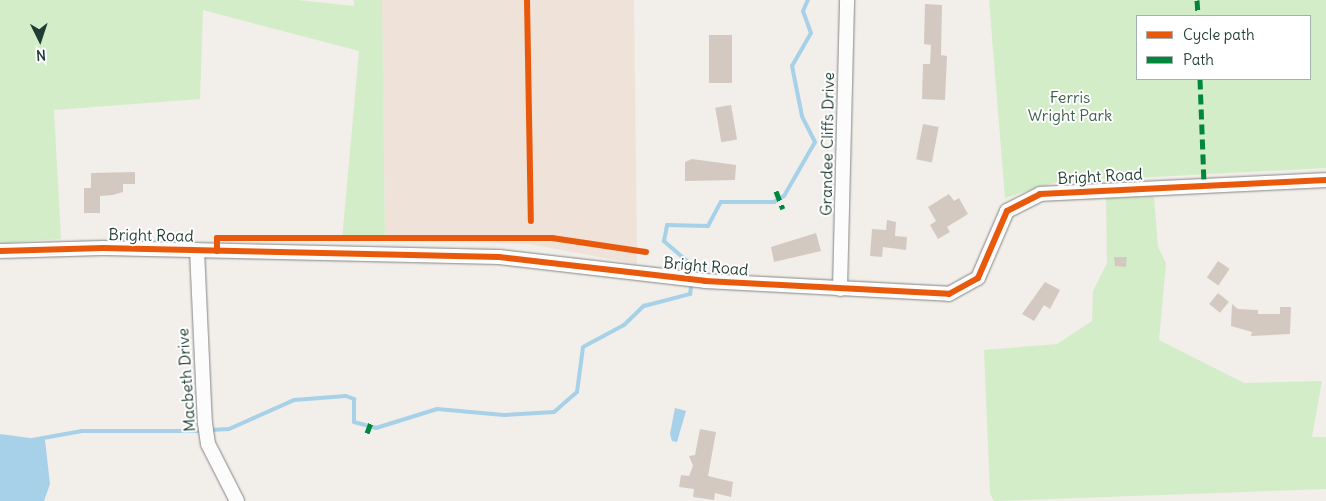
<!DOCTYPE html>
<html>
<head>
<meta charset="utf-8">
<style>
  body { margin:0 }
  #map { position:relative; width:1326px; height:501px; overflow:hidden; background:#f2eeea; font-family:Delius,sans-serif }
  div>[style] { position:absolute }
  .built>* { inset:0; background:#efe2d8 }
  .green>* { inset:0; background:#d3edc9 }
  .water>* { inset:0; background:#a7d1e8 }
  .stream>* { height:4px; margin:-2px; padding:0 2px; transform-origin:2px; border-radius:2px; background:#a7d1e8 }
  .building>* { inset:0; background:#d3c9c0; transform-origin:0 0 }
  .roads { filter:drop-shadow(0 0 1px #838784) drop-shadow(0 0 1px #838784) }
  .street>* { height:14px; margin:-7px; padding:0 7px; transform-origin:7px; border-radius:7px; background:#fdfcfc }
  .quiet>* { height:5px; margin-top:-2.5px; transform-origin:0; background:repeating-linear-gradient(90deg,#00873e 0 10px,transparent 0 15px) }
  .cycleway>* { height:6px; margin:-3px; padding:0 3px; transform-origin:3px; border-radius:3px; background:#e8590c }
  span { translate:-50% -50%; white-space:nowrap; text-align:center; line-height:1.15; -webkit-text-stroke:4px #fff; paint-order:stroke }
  .park-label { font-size:16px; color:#3e604c }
  .street-label { font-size:16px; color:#1f3d34 }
  .legend { position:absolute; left:1136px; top:15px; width:175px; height:65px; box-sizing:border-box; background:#fff; border:1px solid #a5b1ae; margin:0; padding:6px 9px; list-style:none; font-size:15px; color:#1f3d34 }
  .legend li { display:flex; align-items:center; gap:10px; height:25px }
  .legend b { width:25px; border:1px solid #a5b1ae }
  .north { position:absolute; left:15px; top:15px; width:50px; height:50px; -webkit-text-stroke:4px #fff; paint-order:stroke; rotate:176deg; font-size:14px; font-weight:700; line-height:20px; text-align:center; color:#1f3d34 }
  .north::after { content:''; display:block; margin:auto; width:18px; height:22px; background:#1f3d34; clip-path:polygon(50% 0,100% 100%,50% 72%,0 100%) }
</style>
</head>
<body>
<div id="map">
  <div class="built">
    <i style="clip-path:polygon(382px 0,634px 0,637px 264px,529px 244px,385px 241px)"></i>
  </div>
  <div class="green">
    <i style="clip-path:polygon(0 0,297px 0,354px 6px,354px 0,382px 0,385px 241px,342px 240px,359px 51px,203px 10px,200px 99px,54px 110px,61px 239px,0 243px)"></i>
    <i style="clip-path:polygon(evenodd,989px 0,1326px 0,1326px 168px,1057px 182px,1005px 198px,989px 0,1137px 16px,1310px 16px,1310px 79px,1137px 79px,1137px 16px)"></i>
    <i style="clip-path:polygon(1154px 197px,1158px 247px,1166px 263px,1159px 340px,1244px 383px,1322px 381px,1312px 437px,1326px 437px,1326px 489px,994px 501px,990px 494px,984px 350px,1057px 344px,1092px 321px,1093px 291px,1107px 263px,1106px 198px)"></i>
  </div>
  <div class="water">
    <i style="clip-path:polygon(675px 408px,686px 411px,677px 442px,672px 441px,670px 434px)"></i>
    <i style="clip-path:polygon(0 434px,45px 440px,50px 484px,44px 501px,0 501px)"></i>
  </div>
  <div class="stream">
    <i style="left:210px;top:430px;width:19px;rotate:-3deg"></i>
    <i style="left:229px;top:429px;width:71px;rotate:-24deg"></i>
    <i style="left:294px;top:400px;width:52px;rotate:-4.4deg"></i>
    <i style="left:346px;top:396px;width:9px;rotate:21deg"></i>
    <i style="left:354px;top:399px;width:23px;rotate:90deg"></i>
    <i style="left:354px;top:422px;width:23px;rotate:15deg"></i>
    <i style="left:376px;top:428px;width:64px;rotate:-17.3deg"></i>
    <i style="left:437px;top:409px;width:67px;rotate:5.1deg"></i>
    <i style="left:504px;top:415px;width:50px;rotate:-3.4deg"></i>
    <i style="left:554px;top:412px;width:30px;rotate:-41deg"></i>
    <i style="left:577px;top:392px;width:45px;rotate:-82.4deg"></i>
    <i style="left:583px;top:347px;width:47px;rotate:-28.2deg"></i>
    <i style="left:624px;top:325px;width:28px;rotate:-44deg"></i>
    <i style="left:644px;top:306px;width:48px;rotate:-14.6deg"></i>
    <i style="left:690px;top:294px;width:21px;rotate:-82deg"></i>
    <i style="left:693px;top:273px;width:12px;rotate:-114deg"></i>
    <i style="left:688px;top:262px;width:32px;rotate:-139deg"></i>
    <i style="left:664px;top:241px;width:16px;rotate:-79deg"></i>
    <i style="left:667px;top:225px;width:41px;rotate:1.4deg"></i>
    <i style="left:708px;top:226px;width:27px;rotate:-62deg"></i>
    <i style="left:721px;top:202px;width:53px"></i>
    <i style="left:774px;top:202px;width:12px;rotate:-31deg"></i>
    <i style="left:784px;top:196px;width:62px;rotate:-60.1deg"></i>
    <i style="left:815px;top:142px;width:29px;rotate:-117deg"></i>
    <i style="left:802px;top:116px;width:51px;rotate:-101.3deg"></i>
    <i style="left:792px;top:66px;width:38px;rotate:-60deg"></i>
    <i style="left:811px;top:33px;width:23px;rotate:-110deg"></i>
    <i style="left:803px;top:11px;width:12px;rotate:-66deg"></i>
    <i style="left:32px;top:440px;width:51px;rotate:-10.2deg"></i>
    <i style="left:82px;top:431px;width:121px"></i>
  </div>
  <div class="building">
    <i style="clip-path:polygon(925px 4px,942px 5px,941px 55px,947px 56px,945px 100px,922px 99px,923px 64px,930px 64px,931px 45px,924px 44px)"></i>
    <i style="left:709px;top:35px;width:23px;height:48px"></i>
    <i style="left:731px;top:105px;width:35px;height:16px;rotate:80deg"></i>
    <i style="left:923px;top:124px;width:16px;height:36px;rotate:11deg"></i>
    <i style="clip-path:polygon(692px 159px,736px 165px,735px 180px,685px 181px,685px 162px)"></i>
    <i style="clip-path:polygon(135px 172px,135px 184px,123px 184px,123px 192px,113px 195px,100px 196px,100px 213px,84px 213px,84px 188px,91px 188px,91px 173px)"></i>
    <i style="clip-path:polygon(949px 194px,954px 201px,959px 198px,968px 214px,947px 227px,950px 232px,938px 239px,930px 225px,936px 221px,928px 207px)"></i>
    <i style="clip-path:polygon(887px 220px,896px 222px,895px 236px,907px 237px,906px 250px,883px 247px,882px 257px,870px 256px,872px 229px,886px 230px)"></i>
    <i style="clip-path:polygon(816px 233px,821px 251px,774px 262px,771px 247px)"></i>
    <i style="clip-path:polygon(1114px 257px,1127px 257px,1126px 267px,1115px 266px)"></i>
    <i style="left:1218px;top:261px;width:14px;height:20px;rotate:34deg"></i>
    <i style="clip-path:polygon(1045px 282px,1060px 290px,1050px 309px,1044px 305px,1034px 321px,1022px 314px)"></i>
    <i style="left:1218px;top:293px;width:14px;height:14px;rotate:39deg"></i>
    <i style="clip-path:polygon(1232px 304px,1238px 309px,1258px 310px,1258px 314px,1280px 314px,1280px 307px,1291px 307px,1290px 334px,1251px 336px,1252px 332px,1231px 326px)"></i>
    <i style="clip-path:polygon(700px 429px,716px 432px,708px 476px,733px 482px,731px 497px,715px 493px,714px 500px,693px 497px,694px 489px,679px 487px,681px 475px,689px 476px,693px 466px,689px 456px,695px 455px)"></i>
  </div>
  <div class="roads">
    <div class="street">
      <i style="left:197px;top:250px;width:173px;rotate:87.4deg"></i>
      <i style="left:205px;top:423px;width:21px;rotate:82deg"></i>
      <i style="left:208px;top:444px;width:64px;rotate:63deg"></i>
      <i style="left:0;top:251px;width:103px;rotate:-1.7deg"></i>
      <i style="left:103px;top:248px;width:396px;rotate:1.3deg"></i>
      <i style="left:499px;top:257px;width:207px;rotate:6.6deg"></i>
      <i style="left:705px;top:281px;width:244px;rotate:3deg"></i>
      <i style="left:949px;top:294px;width:33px;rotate:-29deg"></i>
      <i style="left:978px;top:278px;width:73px;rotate:-66.6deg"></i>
      <i style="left:1007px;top:211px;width:37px;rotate:-27deg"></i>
      <i style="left:1040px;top:194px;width:286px;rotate:-2.8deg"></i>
      <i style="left:840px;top:289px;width:289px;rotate:-88.6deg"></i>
    </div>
  </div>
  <div class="quiet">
    <i style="left:1197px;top:0;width:16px;rotate:86deg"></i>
    <i style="left:1200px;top:79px;width:106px;rotate:87.8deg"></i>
    <i style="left:776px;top:191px;width:19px;rotate:69deg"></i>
    <i style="left:367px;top:433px;width:14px;rotate:-69deg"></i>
  </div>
  <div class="cycleway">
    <i style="left:527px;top:0;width:221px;rotate:89deg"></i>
    <i style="left:0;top:251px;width:103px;rotate:-1.7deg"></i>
    <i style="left:103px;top:248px;width:396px;rotate:1.3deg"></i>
    <i style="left:499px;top:257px;width:207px;rotate:6.6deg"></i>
    <i style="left:705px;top:281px;width:244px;rotate:3deg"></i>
    <i style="left:949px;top:294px;width:33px;rotate:-29deg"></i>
    <i style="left:978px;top:278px;width:73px;rotate:-66.6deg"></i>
    <i style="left:1007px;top:211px;width:37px;rotate:-27deg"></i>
    <i style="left:1040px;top:194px;width:286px;rotate:-2.8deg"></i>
    <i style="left:217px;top:251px;width:13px;rotate:-90deg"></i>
    <i style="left:217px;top:238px;width:335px"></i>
    <i style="left:552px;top:238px;width:95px;rotate:8.5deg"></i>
  </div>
  <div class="park-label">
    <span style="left:1070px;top:106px">Ferris<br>Wright Park</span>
  </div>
  <div class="street-label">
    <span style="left:827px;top:144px;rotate:-89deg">Grandee Cliffs Drive</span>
    <span style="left:1100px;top:176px;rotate:-3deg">Bright Road</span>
    <span style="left:151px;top:235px;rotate:1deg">Bright Road</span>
    <span style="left:706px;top:266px;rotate:5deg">Bright Road</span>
    <span style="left:186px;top:380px;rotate:-94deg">Macbeth Drive</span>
  </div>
  <ul class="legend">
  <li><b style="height:6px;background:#e8590c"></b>Cycle path</li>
  <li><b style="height:6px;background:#00873e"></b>Path</li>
  </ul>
  <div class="north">N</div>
</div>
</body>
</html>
